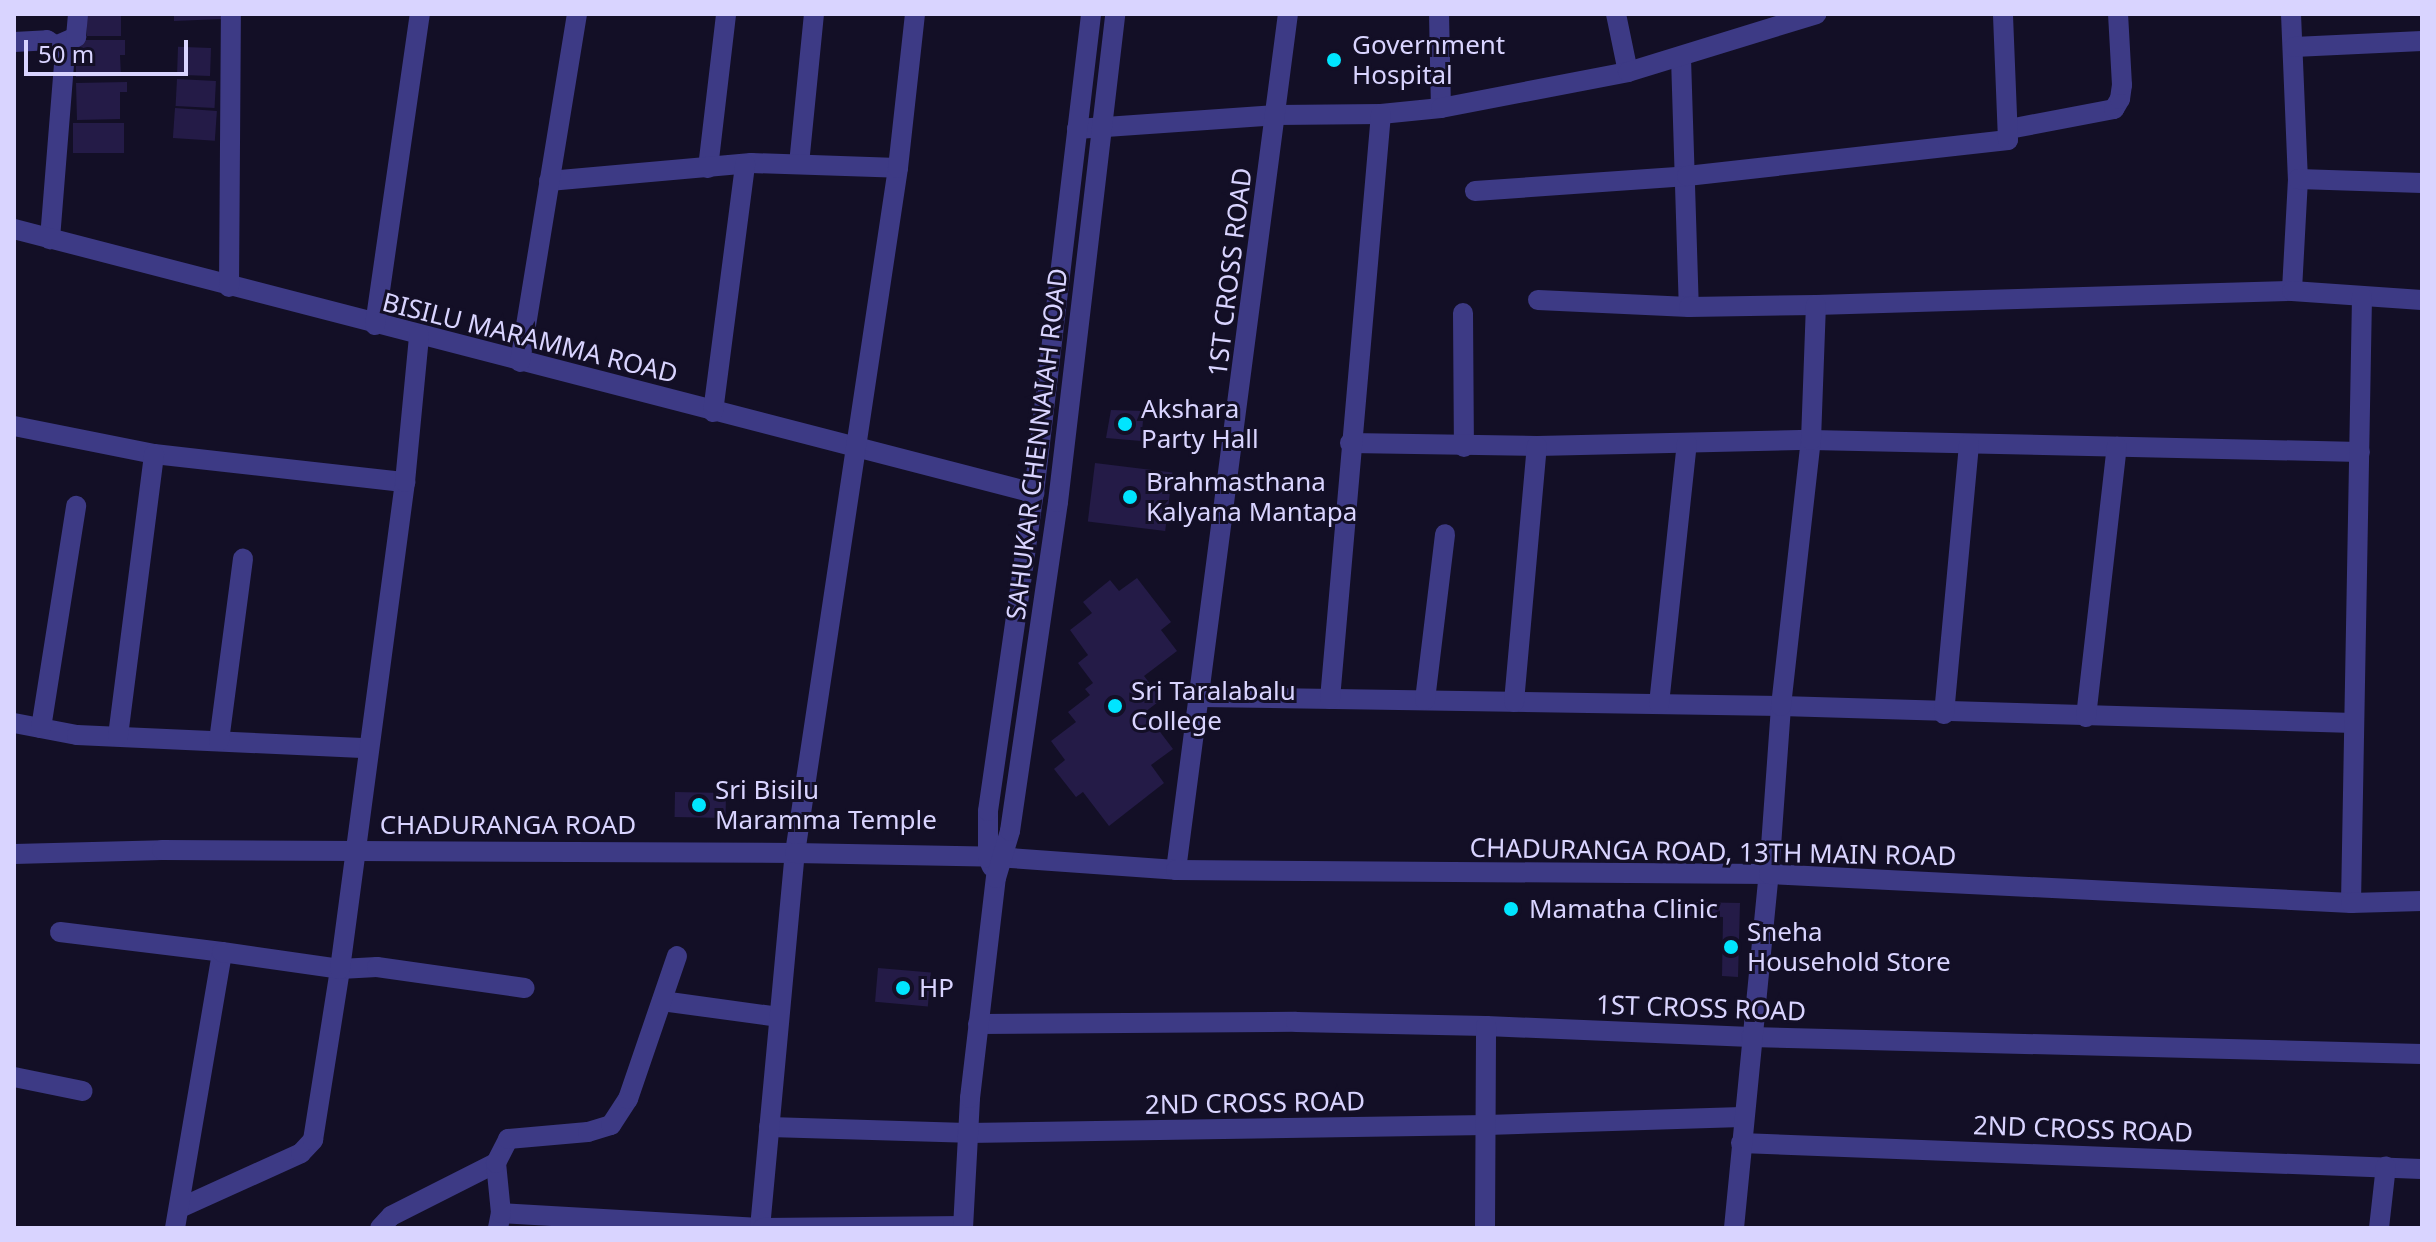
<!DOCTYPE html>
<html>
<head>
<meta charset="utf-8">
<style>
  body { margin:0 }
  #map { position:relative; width:2436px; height:1242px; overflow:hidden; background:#130f26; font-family:"Noto Sans",sans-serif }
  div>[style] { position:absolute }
  .building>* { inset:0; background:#241b47; transform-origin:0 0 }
  .minor>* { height:20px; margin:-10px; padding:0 10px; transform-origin:10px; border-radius:10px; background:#3d3a85 }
  .tertiary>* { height:20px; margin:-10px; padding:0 10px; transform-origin:10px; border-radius:10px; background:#3d3a85 }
  .dots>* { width:22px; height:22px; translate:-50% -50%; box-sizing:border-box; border:4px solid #130f26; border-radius:50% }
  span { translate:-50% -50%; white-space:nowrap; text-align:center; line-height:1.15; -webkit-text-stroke:6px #130f26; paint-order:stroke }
  .poi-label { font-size:26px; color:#d9d4ff }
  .left { translate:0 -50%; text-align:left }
  .street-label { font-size:26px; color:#d9d4ff }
  .frame { position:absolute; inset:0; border:16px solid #d9d4ff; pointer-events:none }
  .scale { position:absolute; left:24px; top:40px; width:164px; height:36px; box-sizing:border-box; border:4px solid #d9d4ff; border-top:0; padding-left:10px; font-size:24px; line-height:28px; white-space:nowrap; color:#d9d4ff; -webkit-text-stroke:6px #130f26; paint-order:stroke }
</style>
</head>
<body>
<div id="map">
  <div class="building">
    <i style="left:87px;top:14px;width:34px;height:22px"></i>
    <i style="clip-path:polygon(174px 14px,222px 14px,222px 19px,174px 21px)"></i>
    <i style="clip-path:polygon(76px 40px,125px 40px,125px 55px,120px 55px,121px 76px,76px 77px)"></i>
    <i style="left:211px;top:48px;width:28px;height:33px;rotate:92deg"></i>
    <i style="left:177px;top:79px;width:39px;height:27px;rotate:3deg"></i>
    <i style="clip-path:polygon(127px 82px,127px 92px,120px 92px,120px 119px,77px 120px,76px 83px)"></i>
    <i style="left:175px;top:108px;width:42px;height:30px;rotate:4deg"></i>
    <i style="left:73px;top:123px;width:51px;height:30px"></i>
    <i style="clip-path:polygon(1111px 410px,1144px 411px,1141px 441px,1106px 438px)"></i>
    <i style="left:1095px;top:463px;width:78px;height:59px;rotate:7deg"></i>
    <i style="clip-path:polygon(1137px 578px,1171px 622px,1161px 630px,1177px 651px,1144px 676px,1162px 699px,1145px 712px,1173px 749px,1151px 765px,1164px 783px,1109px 826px,1083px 792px,1076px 797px,1054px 769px,1065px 760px,1051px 741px,1076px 722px,1068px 712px,1090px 695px,1085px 689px,1093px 683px,1078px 663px,1088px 655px,1070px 630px,1092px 613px,1083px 602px,1110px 580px,1119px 591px)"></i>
    <i style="left:675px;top:792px;width:51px;height:25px;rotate:1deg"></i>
    <i style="clip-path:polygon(1690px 902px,1740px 903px,1738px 977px,1722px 976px,1723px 917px,1690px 916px)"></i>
    <i style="left:878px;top:968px;width:53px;height:34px;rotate:5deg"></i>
  </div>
  <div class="minor">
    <i style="left:1439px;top:14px;width:94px;rotate:88.8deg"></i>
    <i style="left:1616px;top:14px;width:59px;rotate:78.3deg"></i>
    <i style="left:2291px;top:14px;width:165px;rotate:87.6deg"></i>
    <i style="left:2298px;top:179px;width:112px;rotate:93.1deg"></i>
    <i style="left:14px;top:42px;width:33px;rotate:-3deg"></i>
    <i style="left:47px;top:40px;width:22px;rotate:34deg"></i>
    <i style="left:65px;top:52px;width:188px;rotate:94.6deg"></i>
    <i style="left:58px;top:45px;width:20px;rotate:-24deg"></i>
    <i style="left:76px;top:37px;width:23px;rotate:-85deg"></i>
    <i style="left:2294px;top:47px;width:128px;rotate:-2.7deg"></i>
    <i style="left:1681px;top:58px;width:249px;rotate:88.2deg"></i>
    <i style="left:1077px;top:129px;width:200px;rotate:-4deg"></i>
    <i style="left:1277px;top:115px;width:104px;rotate:-0.6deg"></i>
    <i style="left:1381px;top:114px;width:60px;rotate:-5.7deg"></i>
    <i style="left:1441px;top:108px;width:190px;rotate:-10.9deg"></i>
    <i style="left:1628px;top:72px;width:197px;rotate:-17.1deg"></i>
    <i style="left:2009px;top:129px;width:107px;rotate:-10.8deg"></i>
    <i style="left:2114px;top:109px;width:12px;rotate:-59deg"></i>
    <i style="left:2120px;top:99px;width:14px;rotate:-82deg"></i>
    <i style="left:2122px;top:85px;width:71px;rotate:-93.2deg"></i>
    <i style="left:799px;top:164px;width:151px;rotate:-84.3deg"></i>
    <i style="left:708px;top:168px;width:155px;rotate:-83.3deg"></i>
    <i style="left:2298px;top:179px;width:124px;rotate:1.8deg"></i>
    <i style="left:549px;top:181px;width:203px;rotate:-5.1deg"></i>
    <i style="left:751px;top:163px;width:147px;rotate:1.9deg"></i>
    <i style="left:1475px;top:191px;width:213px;rotate:-4deg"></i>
    <i style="left:1687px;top:176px;width:323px;rotate:-6.4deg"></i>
    <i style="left:2008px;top:140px;width:126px;rotate:-92.3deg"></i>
    <i style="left:14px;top:229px;width:1054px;rotate:14.51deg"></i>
    <i style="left:229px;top:287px;width:273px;rotate:-89.6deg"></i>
    <i style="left:1538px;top:300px;width:151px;rotate:2.7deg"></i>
    <i style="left:1689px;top:307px;width:127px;rotate:-0.9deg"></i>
    <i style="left:1816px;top:305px;width:476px;rotate:-1.7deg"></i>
    <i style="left:2292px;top:291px;width:130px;rotate:4deg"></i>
    <i style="left:1463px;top:313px;width:134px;rotate:89.6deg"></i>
    <i style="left:375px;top:325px;width:314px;rotate:-81.8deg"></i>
    <i style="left:520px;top:362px;width:353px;rotate:-80.7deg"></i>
    <i style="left:713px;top:412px;width:250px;rotate:-82.6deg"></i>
    <i style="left:14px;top:426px;width:143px;rotate:11.3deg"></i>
    <i style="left:154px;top:454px;width:253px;rotate:6.4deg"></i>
    <i style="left:1350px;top:443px;width:187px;rotate:0.9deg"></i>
    <i style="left:1537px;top:446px;width:274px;rotate:-1.3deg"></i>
    <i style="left:1811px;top:440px;width:549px;rotate:1.25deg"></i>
    <i style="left:1201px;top:697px;width:580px;rotate:0.89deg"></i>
    <i style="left:1781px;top:706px;width:573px;rotate:1.7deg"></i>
    <i style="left:1330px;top:699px;width:587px;rotate:-85.02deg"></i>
    <i style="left:1425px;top:700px;width:167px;rotate:-83.1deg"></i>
    <i style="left:1514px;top:702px;width:257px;rotate:-84.9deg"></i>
    <i style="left:1659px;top:704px;width:262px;rotate:-83.9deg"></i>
    <i style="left:1944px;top:714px;width:271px;rotate:-84.7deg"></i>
    <i style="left:2086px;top:717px;width:272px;rotate:-83.5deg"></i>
    <i style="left:14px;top:723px;width:64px;rotate:10.8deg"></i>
    <i style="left:77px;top:735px;width:291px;rotate:2.6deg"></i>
    <i style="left:41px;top:728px;width:225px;rotate:-81deg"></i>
    <i style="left:118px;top:736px;width:284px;rotate:-82.7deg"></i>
    <i style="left:219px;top:741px;width:184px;rotate:-82.5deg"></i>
    <i style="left:1176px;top:870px;width:863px;rotate:-82.55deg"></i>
    <i style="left:2351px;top:903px;width:606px;rotate:-88.96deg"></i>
    <i style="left:60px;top:932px;width:163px;rotate:7deg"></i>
    <i style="left:662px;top:1001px;width:118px;rotate:7.8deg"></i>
    <i style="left:978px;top:1024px;width:318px;rotate:-0.4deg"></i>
    <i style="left:1296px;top:1022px;width:190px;rotate:1.2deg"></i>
    <i style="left:1486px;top:1026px;width:265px;rotate:2.4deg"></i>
    <i style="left:1751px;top:1037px;width:671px;rotate:1.45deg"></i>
    <i style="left:14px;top:1077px;width:70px;rotate:11.5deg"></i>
    <i style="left:769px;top:1127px;width:198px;rotate:1.7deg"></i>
    <i style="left:967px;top:1133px;width:520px;rotate:-0.88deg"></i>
    <i style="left:1487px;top:1125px;width:255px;rotate:-1.8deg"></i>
    <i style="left:1741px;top:1143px;width:681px;rotate:2.19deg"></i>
    <i style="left:180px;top:1208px;width:133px;rotate:-24.4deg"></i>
    <i style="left:301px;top:1153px;width:18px;rotate:-47deg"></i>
    <i style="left:313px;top:1140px;width:173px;rotate:-81deg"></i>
    <i style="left:340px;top:969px;width:37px;rotate:-3deg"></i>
    <i style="left:377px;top:967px;width:149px;rotate:8.1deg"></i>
    <i style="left:501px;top:1213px;width:259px;rotate:3.3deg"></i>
    <i style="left:175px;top:1228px;width:280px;rotate:-80.3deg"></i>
    <i style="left:222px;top:952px;width:119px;rotate:8.2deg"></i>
    <i style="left:340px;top:969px;width:491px;rotate:-82.4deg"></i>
    <i style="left:405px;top:482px;width:147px;rotate:-84.5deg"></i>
    <i style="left:380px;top:1228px;width:16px;rotate:-47deg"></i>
    <i style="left:391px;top:1216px;width:118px;rotate:-26.8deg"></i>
    <i style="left:498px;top:1228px;width:15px;rotate:-79deg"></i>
    <i style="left:501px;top:1213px;width:50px;rotate:-95.7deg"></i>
    <i style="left:496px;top:1163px;width:27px;rotate:-63deg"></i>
    <i style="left:508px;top:1139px;width:80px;rotate:-5deg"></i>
    <i style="left:588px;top:1132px;width:24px;rotate:-17deg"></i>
    <i style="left:611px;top:1125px;width:31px;rotate:-57deg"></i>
    <i style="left:628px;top:1099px;width:151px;rotate:-71.1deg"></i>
    <i style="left:760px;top:1228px;width:377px;rotate:-84.7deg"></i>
    <i style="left:795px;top:853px;width:693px;rotate:-81.45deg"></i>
    <i style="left:898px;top:168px;width:155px;rotate:-83.7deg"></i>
    <i style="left:763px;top:1228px;width:200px;rotate:-0.6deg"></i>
    <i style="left:1485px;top:1228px;width:202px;rotate:-89.7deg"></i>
    <i style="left:1734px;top:1228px;width:356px;rotate:-84.4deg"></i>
    <i style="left:1769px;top:874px;width:168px;rotate:-85.9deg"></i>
    <i style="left:1781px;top:706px;width:268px;rotate:-83.6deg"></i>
    <i style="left:1811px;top:440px;width:135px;rotate:-87.9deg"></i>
    <i style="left:2379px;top:1228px;width:62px;rotate:-83.6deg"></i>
  </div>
  <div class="tertiary">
    <i style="left:14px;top:854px;width:148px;rotate:-1.5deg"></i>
    <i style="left:162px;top:850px;width:633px;rotate:0.27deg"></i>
    <i style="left:795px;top:853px;width:201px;rotate:1.1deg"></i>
    <i style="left:996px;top:857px;width:180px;rotate:4.1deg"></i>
    <i style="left:1176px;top:870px;width:593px;rotate:0.39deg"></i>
    <i style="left:1769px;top:874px;width:583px;rotate:2.85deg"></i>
    <i style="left:2351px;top:903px;width:71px;rotate:-1.6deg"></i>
    <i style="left:992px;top:867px;width:10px;rotate:-114deg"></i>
    <i style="left:988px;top:858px;width:47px;rotate:-90deg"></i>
    <i style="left:988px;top:811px;width:321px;rotate:-81.8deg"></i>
    <i style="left:1034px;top:493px;width:482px;rotate:-83.2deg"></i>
    <i style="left:963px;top:1228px;width:130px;rotate:-86.9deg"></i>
    <i style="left:970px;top:1098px;width:222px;rotate:-83.3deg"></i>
    <i style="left:996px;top:878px;width:49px;rotate:-73.4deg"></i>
    <i style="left:1010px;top:831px;width:332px;rotate:-81.7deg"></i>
    <i style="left:1058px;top:502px;width:491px;rotate:-83.3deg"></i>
  </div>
  <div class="dots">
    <i style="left:1334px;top:60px;background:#00e5ff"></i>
    <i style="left:1125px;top:424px;background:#00e5ff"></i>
    <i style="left:1130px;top:497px;background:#00e5ff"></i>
    <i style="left:1115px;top:706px;background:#00e5ff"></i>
    <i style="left:699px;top:805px;background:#00e5ff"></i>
    <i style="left:1511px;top:909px;background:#00e5ff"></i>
    <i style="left:1731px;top:947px;background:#00e5ff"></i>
    <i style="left:903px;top:988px;background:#00e5ff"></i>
  </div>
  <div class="poi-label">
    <span class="left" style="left:1352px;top:60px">Government<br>Hospital</span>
    <span class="left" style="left:1141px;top:424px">Akshara<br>Party Hall</span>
    <span class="left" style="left:1146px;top:497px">Brahmasthana<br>Kalyana Mantapa</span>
    <span class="left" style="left:1131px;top:706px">Sri Taralabalu<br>College</span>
    <span class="left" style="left:715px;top:805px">Sri Bisilu<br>Maramma Temple</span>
    <span class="left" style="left:1529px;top:909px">Mamatha Clinic</span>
    <span class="left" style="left:1747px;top:947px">Sneha<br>Household Store</span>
    <span class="left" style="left:919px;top:988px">HP</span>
  </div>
  <div class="street-label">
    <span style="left:1230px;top:272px;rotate:-83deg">1ST CROSS ROAD</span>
    <span style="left:530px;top:338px;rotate:14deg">BISILU MARAMMA ROAD</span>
    <span style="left:1037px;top:444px;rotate:-83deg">SAHUKAR CHENNAIAH ROAD</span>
    <span style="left:508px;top:825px">CHADURANGA ROAD</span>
    <span style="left:1713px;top:852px;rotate:1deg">CHADURANGA ROAD, 13TH MAIN ROAD</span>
    <span style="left:1701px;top:1008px;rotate:2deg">1ST CROSS ROAD</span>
    <span style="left:1255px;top:1103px;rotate:-1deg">2ND CROSS ROAD</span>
    <span style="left:2083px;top:1129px;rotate:2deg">2ND CROSS ROAD</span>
  </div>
  <div class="frame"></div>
  <div class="scale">50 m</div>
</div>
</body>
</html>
